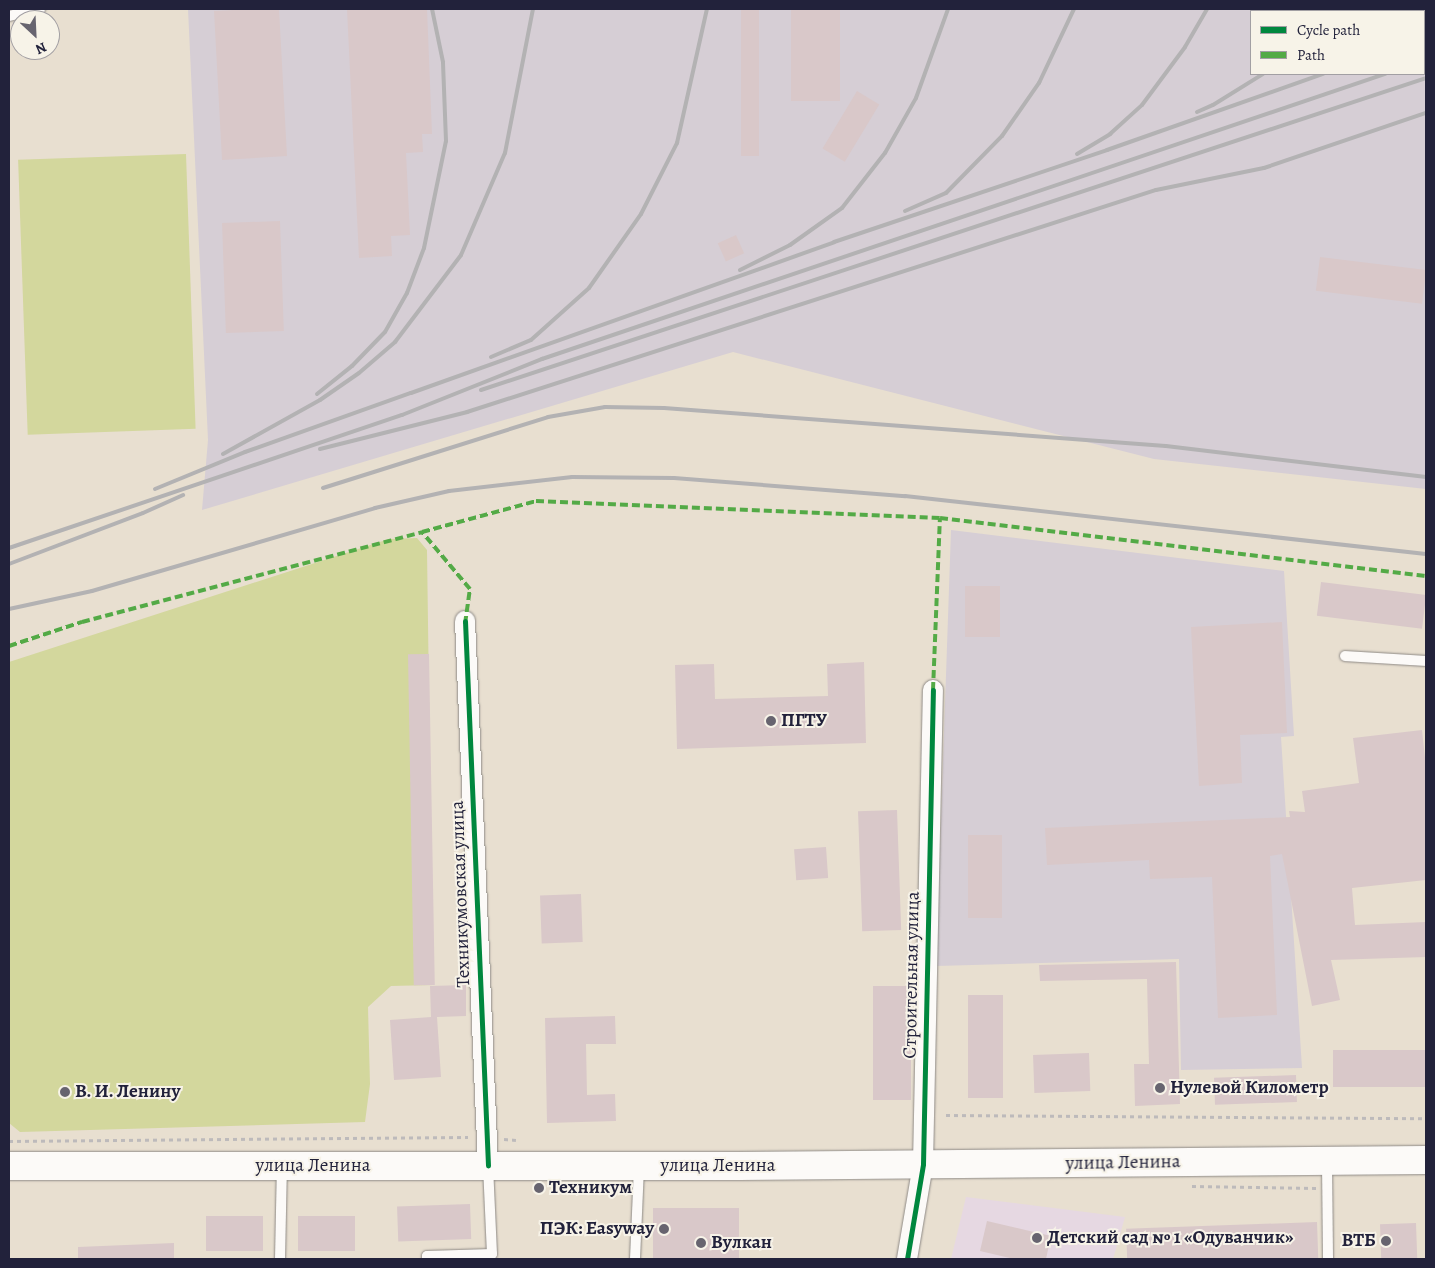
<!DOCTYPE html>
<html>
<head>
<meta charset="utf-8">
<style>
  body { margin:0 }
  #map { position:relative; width:1435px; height:1268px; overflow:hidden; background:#e8dfd0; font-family:Alegreya,serif }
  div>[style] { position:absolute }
  .built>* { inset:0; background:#e6d8e2 }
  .industrial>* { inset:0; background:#d6ced5 }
  .green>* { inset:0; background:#d3d79d; transform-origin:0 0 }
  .building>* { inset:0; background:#d9c8c9; transform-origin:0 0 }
  .path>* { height:3px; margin-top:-1.5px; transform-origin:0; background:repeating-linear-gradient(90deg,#bdbabb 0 4px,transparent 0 8px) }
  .roads { filter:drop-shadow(0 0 1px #8e8a86) drop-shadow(0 0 1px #8e8a86) }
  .service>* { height:10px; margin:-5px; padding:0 5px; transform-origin:5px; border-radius:5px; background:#fcfaf8 }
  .minor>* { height:20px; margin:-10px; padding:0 10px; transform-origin:10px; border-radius:10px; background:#fcfaf8 }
  .secondary>* { height:28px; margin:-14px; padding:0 14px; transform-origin:14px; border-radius:14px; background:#fcfaf8 }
  .rail>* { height:4px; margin:-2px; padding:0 2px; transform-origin:2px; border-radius:2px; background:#b3b2b3 }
  .quiet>* { height:4px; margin-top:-2px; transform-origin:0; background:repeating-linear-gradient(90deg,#53aa46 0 8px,transparent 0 12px) }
  .cycleway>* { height:5px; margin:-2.5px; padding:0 2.5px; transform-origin:2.5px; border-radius:2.5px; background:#00873e }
  .dots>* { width:14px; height:14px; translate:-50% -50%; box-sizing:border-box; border:2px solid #f7f3e8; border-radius:50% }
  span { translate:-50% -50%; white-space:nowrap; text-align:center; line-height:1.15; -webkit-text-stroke:4px #f7f3e8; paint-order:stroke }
  .poi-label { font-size:19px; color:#22223b; font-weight:700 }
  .left { translate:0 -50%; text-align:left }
  .right { translate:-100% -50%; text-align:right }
  .street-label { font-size:19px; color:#22223b }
  .frame { position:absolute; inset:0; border:10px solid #22223b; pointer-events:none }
  .legend { position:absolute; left:1250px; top:10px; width:175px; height:65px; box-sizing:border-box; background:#f7f3e8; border:1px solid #a29fa3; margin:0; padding:6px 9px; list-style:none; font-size:15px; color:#22223b }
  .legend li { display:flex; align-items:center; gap:10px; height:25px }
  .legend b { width:25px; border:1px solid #a29fa3 }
  .north { position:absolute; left:10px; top:10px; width:50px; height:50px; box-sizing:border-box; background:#f7f3e8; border:1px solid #a29fa3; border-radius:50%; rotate:155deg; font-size:14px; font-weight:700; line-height:20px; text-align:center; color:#22223b }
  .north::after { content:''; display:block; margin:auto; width:18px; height:22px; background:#67646f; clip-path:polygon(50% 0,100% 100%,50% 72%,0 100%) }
</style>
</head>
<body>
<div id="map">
  <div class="built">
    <i style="clip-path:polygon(966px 1197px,1125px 1217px,1113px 1259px,951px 1259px)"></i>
  </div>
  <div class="industrial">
    <i style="clip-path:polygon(evenodd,188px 9px,1426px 9px,1426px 489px,1154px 459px,733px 352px,202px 510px,208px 440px,188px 9px,1251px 11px,1424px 11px,1424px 74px,1251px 74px,1251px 11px)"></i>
    <i style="clip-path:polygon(951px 530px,1284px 571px,1294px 736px,1281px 737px,1302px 1068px,1181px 1070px,1179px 959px,936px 966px)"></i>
  </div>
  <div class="green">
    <i style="left:186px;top:154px;width:275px;height:168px;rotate:88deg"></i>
    <i style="clip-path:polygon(417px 538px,427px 550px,433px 985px,391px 986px,368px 1007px,370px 1084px,365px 1122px,20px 1132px,9px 1123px,9px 662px,389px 539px)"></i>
  </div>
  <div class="building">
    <i style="clip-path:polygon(253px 9px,279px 9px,287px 156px,222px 160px,214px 11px)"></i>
    <i style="clip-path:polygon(347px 9px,427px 9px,432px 134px,422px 134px,423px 152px,406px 153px,410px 235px,391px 236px,392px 256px,359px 258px)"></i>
    <i style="left:741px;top:9px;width:18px;height:147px"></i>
    <i style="left:791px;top:9px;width:49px;height:92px"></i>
    <i style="left:857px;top:91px;width:26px;height:67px;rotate:31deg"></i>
    <i style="left:280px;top:221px;width:110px;height:58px;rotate:88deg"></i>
    <i style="left:736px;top:235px;width:20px;height:20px;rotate:66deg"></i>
    <i style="left:1320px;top:257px;width:107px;height:34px;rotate:7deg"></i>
    <i style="left:1321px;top:582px;width:106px;height:34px;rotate:7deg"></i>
    <i style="left:965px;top:586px;width:35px;height:51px"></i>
    <i style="clip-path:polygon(1282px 622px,1287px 733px,1240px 735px,1242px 783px,1199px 786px,1191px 627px)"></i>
    <i style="left:429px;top:654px;width:331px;height:21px;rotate:89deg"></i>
    <i style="clip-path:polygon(864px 662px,866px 743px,677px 749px,675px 665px,714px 664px,715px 699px,828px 696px,827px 664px)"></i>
    <i style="clip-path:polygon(1422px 730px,1426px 767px,1426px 880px,1352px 888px,1355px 925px,1426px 922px,1426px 957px,1331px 960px,1340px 1000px,1312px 1006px,1282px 854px,1270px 856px,1277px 1015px,1218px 1018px,1212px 877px,1150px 879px,1149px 860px,1047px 865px,1045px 828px,1290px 817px,1289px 811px,1305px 812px,1302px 791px,1359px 783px,1353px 738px)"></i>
    <i style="left:897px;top:810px;width:120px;height:39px;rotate:88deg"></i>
    <i style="left:968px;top:835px;width:34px;height:83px"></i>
    <i style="left:826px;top:847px;width:31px;height:32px;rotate:86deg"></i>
    <i style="left:581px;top:894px;width:48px;height:41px;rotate:88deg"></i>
    <i style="clip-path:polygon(1176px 962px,1180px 1104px,1135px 1106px,1134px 1064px,1149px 1064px,1147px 979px,1040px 981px,1039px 965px)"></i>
    <i style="clip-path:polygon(466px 985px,466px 1016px,437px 1017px,441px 1077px,394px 1080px,390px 1020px,431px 1017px,430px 986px)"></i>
    <i style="left:873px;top:986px;width:38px;height:114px"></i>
    <i style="left:968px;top:995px;width:35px;height:103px"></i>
    <i style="clip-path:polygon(615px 1016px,616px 1044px,586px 1044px,587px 1095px,615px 1094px,616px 1121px,547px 1123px,545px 1018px)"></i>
    <i style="left:1426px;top:1050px;width:37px;height:93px;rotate:90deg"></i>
    <i style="left:1089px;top:1053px;width:38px;height:56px;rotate:88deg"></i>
    <i style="left:1296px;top:1075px;width:27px;height:82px;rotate:88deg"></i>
    <i style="left:470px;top:1204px;width:35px;height:73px;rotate:88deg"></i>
    <i style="left:739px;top:1208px;width:50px;height:86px;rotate:90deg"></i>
    <i style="left:206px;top:1216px;width:57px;height:35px"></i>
    <i style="left:298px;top:1216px;width:57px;height:35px"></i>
    <i style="clip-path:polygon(987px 1221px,1051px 1236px,1046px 1259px,1014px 1259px,980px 1251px)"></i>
    <i style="left:1317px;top:1222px;width:37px;height:191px;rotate:88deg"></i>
    <i style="left:1416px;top:1223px;width:36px;height:36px;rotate:88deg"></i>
    <i style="clip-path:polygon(174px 1243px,174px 1259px,78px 1259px,78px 1247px)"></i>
  </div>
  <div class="path">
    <i style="left:946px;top:1115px;width:480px;rotate:0.4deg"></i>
    <i style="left:504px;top:1139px;width:12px;rotate:5deg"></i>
    <i style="left:9px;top:1141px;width:459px;rotate:-0.5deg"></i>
    <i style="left:1192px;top:1186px;width:124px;rotate:0.9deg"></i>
  </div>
  <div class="roads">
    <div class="service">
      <i style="left:9px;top:16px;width:32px;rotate:-13deg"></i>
      <i style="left:1345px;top:656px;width:81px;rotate:3.5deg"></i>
      <i style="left:1327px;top:1162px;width:97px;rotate:89.4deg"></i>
      <i style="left:280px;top:1259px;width:92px;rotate:-88.8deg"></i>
      <i style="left:427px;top:1259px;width:3px;rotate:-90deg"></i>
      <i style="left:427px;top:1256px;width:65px;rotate:-1.8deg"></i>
      <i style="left:492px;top:1254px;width:87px;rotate:-92.6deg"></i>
      <i style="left:635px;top:1259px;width:92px;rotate:-87.5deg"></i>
    </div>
    <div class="minor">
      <i style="left:465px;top:621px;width:545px;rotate:87.58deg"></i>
      <i style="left:907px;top:1259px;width:96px;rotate:-80.4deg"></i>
      <i style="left:923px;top:1164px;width:474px;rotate:-88.8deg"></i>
    </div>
    <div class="secondary">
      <i style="left:9px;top:1166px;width:730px"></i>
      <i style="left:739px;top:1166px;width:687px;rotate:-0.5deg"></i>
    </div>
  </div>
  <div class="rail">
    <i style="left:1321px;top:11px;width:3px;rotate:-45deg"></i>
    <i style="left:1424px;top:37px;width:2px"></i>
    <i style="left:1424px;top:60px;width:2px"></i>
    <i style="left:1197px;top:112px;width:17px;rotate:-24deg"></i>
    <i style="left:1213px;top:105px;width:59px;rotate:-31.8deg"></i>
    <i style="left:1077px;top:154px;width:39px;rotate:-31deg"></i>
    <i style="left:1110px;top:134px;width:43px;rotate:-42.2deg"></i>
    <i style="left:1142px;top:105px;width:72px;rotate:-53.4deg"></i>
    <i style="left:1185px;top:47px;width:44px;rotate:-59.9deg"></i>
    <i style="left:905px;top:211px;width:45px;rotate:-23.7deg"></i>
    <i style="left:946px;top:193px;width:80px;rotate:-45.5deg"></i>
    <i style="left:1002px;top:136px;width:65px;rotate:-55.1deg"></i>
    <i style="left:1039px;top:83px;width:82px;rotate:-64.7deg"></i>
    <i style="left:740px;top:270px;width:56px;rotate:-26.6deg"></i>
    <i style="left:790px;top:245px;width:64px;rotate:-35.4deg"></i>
    <i style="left:842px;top:208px;width:70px;rotate:-52deg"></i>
    <i style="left:885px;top:153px;width:63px;rotate:-60.6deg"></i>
    <i style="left:916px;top:98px;width:95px;rotate:-70.2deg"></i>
    <i style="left:491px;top:357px;width:43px;rotate:-23deg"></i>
    <i style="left:531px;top:340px;width:78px;rotate:-41.9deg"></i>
    <i style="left:589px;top:288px;width:90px;rotate:-54.9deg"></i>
    <i style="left:641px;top:214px;width:80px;rotate:-63.1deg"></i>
    <i style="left:677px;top:143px;width:137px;rotate:-77.4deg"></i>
    <i style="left:481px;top:390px;width:995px;rotate:-18.27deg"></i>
    <i style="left:317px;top:394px;width:45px;rotate:-38.7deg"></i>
    <i style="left:352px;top:366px;width:47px;rotate:-45.9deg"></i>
    <i style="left:385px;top:332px;width:45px;rotate:-60.6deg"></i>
    <i style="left:407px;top:293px;width:48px;rotate:-69.3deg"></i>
    <i style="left:424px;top:248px;width:109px;rotate:-78.4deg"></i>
    <i style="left:446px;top:141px;width:79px;rotate:-92.2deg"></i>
    <i style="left:443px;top:62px;width:54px;rotate:-101.7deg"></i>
    <i style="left:320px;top:449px;width:152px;rotate:-14.1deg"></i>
    <i style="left:467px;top:412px;width:724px;rotate:-17.86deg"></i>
    <i style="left:1156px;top:190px;width:110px;rotate:-11.5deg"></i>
    <i style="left:1264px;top:168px;width:171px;rotate:-18.8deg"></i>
    <i style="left:223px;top:454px;width:111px;rotate:-29.1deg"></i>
    <i style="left:320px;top:400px;width:47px;rotate:-34.7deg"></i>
    <i style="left:359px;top:373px;width:48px;rotate:-40.7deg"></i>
    <i style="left:395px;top:342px;width:109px;rotate:-52.8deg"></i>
    <i style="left:461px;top:255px;width:111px;rotate:-66.7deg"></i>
    <i style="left:505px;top:153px;width:147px;rotate:-79deg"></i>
    <i style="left:323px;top:488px;width:236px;rotate:-17.5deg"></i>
    <i style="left:548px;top:417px;width:58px;rotate:-10deg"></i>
    <i style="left:605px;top:407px;width:59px;rotate:1deg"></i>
    <i style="left:664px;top:408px;width:503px;rotate:4.33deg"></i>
    <i style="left:1166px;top:446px;width:262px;rotate:6.8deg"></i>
    <i style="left:155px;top:489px;width:97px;rotate:-22.3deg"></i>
    <i style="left:245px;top:452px;width:176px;rotate:-19.6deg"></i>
    <i style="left:411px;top:393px;width:449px;rotate:-19.6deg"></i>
    <i style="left:834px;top:242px;width:288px;rotate:-18.6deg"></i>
    <i style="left:1107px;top:150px;width:229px;rotate:-19.4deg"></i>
    <i style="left:9px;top:548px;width:415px;rotate:-18.7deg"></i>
    <i style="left:402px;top:415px;width:151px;rotate:-21.8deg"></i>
    <i style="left:542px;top:359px;width:890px;rotate:-18.68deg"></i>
    <i style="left:9px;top:564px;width:143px;rotate:-20.8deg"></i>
    <i style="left:143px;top:513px;width:44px;rotate:-24.2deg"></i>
    <i style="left:9px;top:609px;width:85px;rotate:-12.2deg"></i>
    <i style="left:92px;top:591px;width:295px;rotate:-16.3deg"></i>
    <i style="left:375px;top:508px;width:76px;rotate:-12.9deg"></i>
    <i style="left:449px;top:491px;width:124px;rotate:-6.5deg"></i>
    <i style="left:572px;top:477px;width:102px;rotate:0.6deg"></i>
    <i style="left:674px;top:478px;width:232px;rotate:4.5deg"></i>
    <i style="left:905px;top:496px;width:524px;rotate:6.35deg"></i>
  </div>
  <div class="quiet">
    <i style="left:465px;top:624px;width:35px;rotate:-82deg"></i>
    <i style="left:470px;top:589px;width:75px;rotate:-130.1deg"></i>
    <i style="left:422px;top:532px;width:118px;rotate:-15.2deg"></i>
    <i style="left:536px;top:501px;width:404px;rotate:2.4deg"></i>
    <i style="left:9px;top:646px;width:77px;rotate:-18.2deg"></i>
    <i style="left:82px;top:622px;width:352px;rotate:-14.8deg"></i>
    <i style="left:933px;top:690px;width:172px;rotate:-87.7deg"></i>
    <i style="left:940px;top:518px;width:489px;rotate:6.8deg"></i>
  </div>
  <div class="cycleway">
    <i style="left:465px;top:621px;width:545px;rotate:87.58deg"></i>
    <i style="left:907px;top:1259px;width:96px;rotate:-80.4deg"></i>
    <i style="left:923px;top:1164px;width:474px;rotate:-88.8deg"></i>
  </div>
  <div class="dots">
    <i style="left:771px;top:721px;background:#67646f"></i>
    <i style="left:1160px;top:1088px;background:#67646f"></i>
    <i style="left:65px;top:1092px;background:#67646f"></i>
    <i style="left:539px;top:1188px;background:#67646f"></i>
    <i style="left:664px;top:1229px;background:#67646f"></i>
    <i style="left:1037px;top:1238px;background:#67646f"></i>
    <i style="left:1386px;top:1241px;background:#67646f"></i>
    <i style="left:701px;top:1243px;background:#67646f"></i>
  </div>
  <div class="poi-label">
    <span class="left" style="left:781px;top:721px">ПГТУ</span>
    <span class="left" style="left:1170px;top:1088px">Нулевой Километр</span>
    <span class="left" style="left:75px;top:1092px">В. И. Ленину</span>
    <span class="left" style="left:549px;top:1188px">Техникум</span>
    <span class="right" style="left:654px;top:1229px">ПЭК: Easyway</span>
    <span class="left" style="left:1047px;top:1238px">Детский сад № 1 «Одуванчик»</span>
    <span class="right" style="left:1376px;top:1241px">ВТБ</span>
    <span class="left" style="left:711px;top:1243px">Вулкан</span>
  </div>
  <div class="street-label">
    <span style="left:461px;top:894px;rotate:-92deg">Техникумовская улица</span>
    <span style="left:912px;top:975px;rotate:-89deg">Строительная улица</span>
    <span style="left:1123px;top:1163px;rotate:-1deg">улица Ленина</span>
    <span style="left:313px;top:1166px">улица Ленина</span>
    <span style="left:718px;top:1166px">улица Ленина</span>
  </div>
  <div class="frame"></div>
  <ul class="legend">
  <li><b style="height:6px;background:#00873e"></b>Cycle path</li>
  <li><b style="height:6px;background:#53aa46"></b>Path</li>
  </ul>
  <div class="north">N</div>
</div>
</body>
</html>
